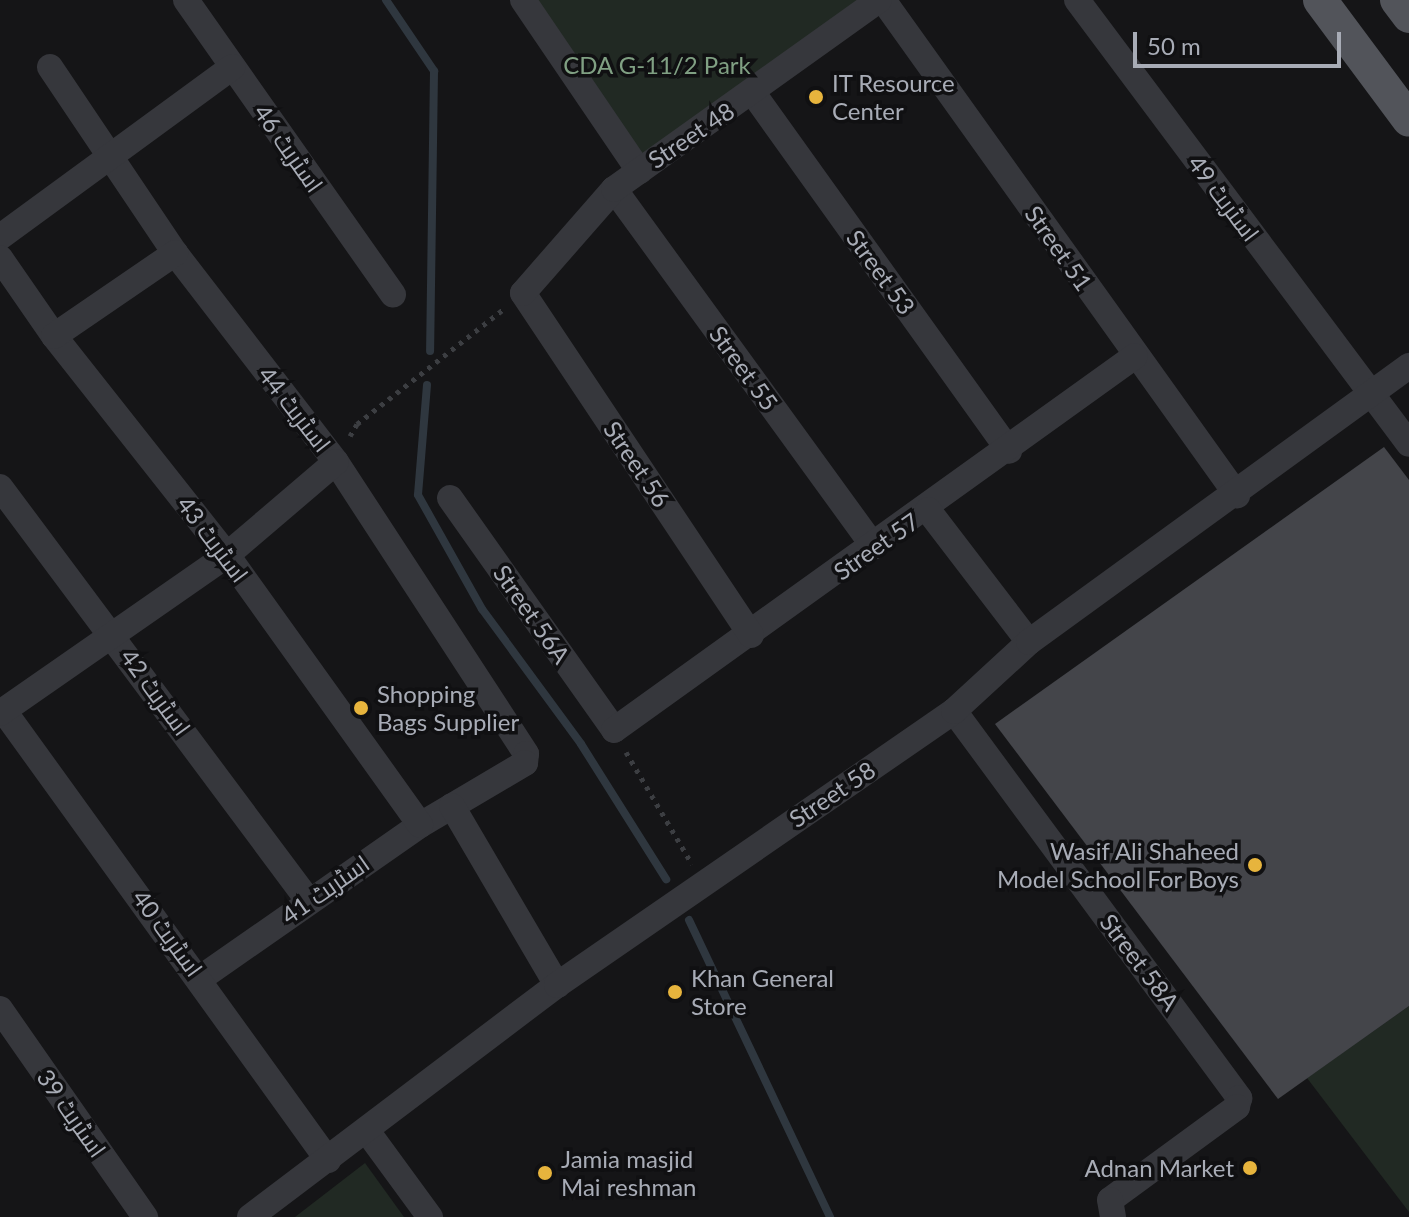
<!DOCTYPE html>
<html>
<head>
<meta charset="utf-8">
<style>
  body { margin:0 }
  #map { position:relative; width:1409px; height:1217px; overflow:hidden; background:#151517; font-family:Lato,Cairo,sans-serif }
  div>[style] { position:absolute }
  .green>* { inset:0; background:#212923 }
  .stream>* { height:8px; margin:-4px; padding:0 4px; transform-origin:4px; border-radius:4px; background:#2f373f }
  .building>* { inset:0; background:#44454a }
  .path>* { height:5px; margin-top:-2.5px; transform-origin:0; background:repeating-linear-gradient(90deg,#3c3e42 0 4px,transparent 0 10px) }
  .minor>* { height:26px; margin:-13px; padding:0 13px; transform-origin:13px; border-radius:13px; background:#36373c }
  .major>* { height:34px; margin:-17px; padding:0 17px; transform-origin:17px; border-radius:17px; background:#52545a }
  .dots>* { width:22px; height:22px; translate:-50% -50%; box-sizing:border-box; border:4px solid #101012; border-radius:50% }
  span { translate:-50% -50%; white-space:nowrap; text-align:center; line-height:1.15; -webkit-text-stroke:7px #101012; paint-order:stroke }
  .park-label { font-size:24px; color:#80a083 }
  .poi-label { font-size:24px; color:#a8acb6 }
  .left { translate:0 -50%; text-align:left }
  .right { translate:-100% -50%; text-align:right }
  .street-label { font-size:24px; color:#a8acb6 }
  .scale { position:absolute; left:1133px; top:32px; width:208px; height:36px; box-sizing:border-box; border:4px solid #a8acb6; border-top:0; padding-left:10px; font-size:24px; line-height:28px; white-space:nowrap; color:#a8acb6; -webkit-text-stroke:6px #101012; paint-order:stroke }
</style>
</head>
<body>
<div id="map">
  <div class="green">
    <i style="clip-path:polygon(530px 0,862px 0,642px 156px)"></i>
    <i style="clip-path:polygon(1409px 1006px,1409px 1212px,1307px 1078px)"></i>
    <i style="clip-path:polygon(365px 1163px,404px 1217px,295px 1217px)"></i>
  </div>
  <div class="stream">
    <i style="left:386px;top:0;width:86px;rotate:55.9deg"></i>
    <i style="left:434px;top:71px;width:280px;rotate:90.8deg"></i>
    <i style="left:427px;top:385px;width:110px;rotate:94.7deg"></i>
    <i style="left:418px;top:495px;width:131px;rotate:60.7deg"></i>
    <i style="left:482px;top:609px;width:167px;rotate:53.7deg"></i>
    <i style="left:581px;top:744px;width:160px;rotate:57.8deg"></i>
    <i style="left:689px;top:920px;width:329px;rotate:64.6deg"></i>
  </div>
  <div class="building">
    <i style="clip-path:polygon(1384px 447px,1409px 480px,1409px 1006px,1278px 1099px,995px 724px)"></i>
  </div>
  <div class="path">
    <i style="left:350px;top:436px;width:14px;rotate:-60deg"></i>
    <i style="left:357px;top:424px;width:188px;rotate:-38.1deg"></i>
    <i style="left:626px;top:752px;width:130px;rotate:59.5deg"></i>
  </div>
  <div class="minor">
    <i style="left:186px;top:0;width:360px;rotate:54.9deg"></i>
    <i style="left:523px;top:0;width:207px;rotate:55.8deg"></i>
    <i style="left:883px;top:0;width:609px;rotate:54.43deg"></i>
    <i style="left:1077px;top:0;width:554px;rotate:53.21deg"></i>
    <i style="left:50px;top:67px;width:224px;rotate:56.1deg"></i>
    <i style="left:175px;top:253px;width:264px;rotate:52.4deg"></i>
    <i style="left:336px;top:462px;width:348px;rotate:56.9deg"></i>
    <i style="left:526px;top:754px;width:9px;rotate:96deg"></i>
    <i style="left:525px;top:763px;width:122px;rotate:149.4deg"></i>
    <i style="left:420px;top:825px;width:267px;rotate:145.1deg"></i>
    <i style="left:753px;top:93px;width:440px;rotate:54.4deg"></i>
    <i style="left:614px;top:189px;width:442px;rotate:54deg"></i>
    <i style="left:0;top:237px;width:288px;rotate:-36.2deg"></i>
    <i style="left:0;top:258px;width:95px;rotate:55.3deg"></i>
    <i style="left:54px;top:336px;width:279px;rotate:51.7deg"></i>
    <i style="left:227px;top:555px;width:332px;rotate:54.4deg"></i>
    <i style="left:54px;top:336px;width:147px;rotate:-34.4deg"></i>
    <i style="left:0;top:487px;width:515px;rotate:53.29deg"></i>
    <i style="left:450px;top:498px;width:284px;rotate:54.7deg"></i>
    <i style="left:614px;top:730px;width:641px;rotate:-35.67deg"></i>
    <i style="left:928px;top:510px;width:166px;rotate:52.6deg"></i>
    <i style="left:751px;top:635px;width:411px;rotate:-123.7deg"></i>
    <i style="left:523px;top:293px;width:138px;rotate:-48.8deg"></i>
    <i style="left:614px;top:189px;width:325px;rotate:-35.5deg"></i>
    <i style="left:4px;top:711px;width:554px;rotate:54.19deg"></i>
    <i style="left:954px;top:711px;width:481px;rotate:53.6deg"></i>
    <i style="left:1239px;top:1098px;width:9px;rotate:103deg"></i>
    <i style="left:1237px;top:1107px;width:157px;rotate:143.8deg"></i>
    <i style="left:1110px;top:1200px;width:17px;rotate:80deg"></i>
    <i style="left:0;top:713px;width:277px;rotate:-34.8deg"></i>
    <i style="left:227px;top:555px;width:143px;rotate:-40.5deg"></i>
    <i style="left:452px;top:806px;width:208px;rotate:59.6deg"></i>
    <i style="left:0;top:1009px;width:254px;rotate:55.1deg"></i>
    <i style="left:367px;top:1131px;width:107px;rotate:53.8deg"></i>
    <i style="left:250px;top:1217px;width:385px;rotate:-37.1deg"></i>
    <i style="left:557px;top:985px;width:482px;rotate:-34.6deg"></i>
    <i style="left:954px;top:711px;width:102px;rotate:-42.6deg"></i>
    <i style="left:1029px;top:642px;width:470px;rotate:-36deg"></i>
  </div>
  <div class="major">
    <i style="left:1320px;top:0;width:149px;rotate:53.4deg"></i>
    <i style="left:1397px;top:0;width:20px;rotate:53deg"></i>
  </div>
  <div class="dots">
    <i style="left:816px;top:97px;background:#e7b43d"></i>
    <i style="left:361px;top:708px;background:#e7b43d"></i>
    <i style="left:1255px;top:865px;background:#e7b43d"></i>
    <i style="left:675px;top:992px;background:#e7b43d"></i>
    <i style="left:1250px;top:1168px;background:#e7b43d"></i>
    <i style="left:545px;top:1173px;background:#e7b43d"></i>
  </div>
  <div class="park-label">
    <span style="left:657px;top:65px">CDA G-11/2 Park</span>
  </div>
  <div class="poi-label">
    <span class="left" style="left:832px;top:97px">IT Resource<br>Center</span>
    <span class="left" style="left:377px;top:708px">Shopping<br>Bags Supplier</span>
    <span class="right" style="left:1239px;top:865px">Wasif Ali Shaheed<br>Model School For Boys</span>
    <span class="left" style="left:691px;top:992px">Khan General<br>Store</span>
    <span class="left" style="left:561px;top:1173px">Jamia masjid<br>Mai reshman</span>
    <span class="right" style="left:1234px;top:1168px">Adnan Market</span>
  </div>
  <div class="street-label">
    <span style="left:691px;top:135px;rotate:-34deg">Street 48</span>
    <span style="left:289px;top:148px;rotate:55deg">اسٹریٹ 46</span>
    <span style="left:1224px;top:198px;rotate:53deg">اسٹریٹ 49</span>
    <span style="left:1059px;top:248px;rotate:55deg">Street 51</span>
    <span style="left:881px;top:272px;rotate:54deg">Street 53</span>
    <span style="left:744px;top:368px;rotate:54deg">Street 55</span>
    <span style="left:295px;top:409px;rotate:52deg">اسٹریٹ 44</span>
    <span style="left:637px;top:464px;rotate:56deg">Street 56</span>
    <span style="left:213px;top:539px;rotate:53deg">اسٹریٹ 43</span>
    <span style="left:876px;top:546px;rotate:-35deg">Street 57</span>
    <span style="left:532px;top:614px;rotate:55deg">Street 56A</span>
    <span style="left:156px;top:692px;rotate:54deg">اسٹریٹ 42</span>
    <span style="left:832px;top:794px;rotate:-34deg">Street 58</span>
    <span style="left:325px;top:889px;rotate:-35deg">اسٹریٹ 41</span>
    <span style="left:168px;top:933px;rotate:54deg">اسٹریٹ 40</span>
    <span style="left:1140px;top:962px;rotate:53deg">Street 58A</span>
    <span style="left:72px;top:1113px;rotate:55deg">اسٹریٹ 39</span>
  </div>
  <div class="scale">50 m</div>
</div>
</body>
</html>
